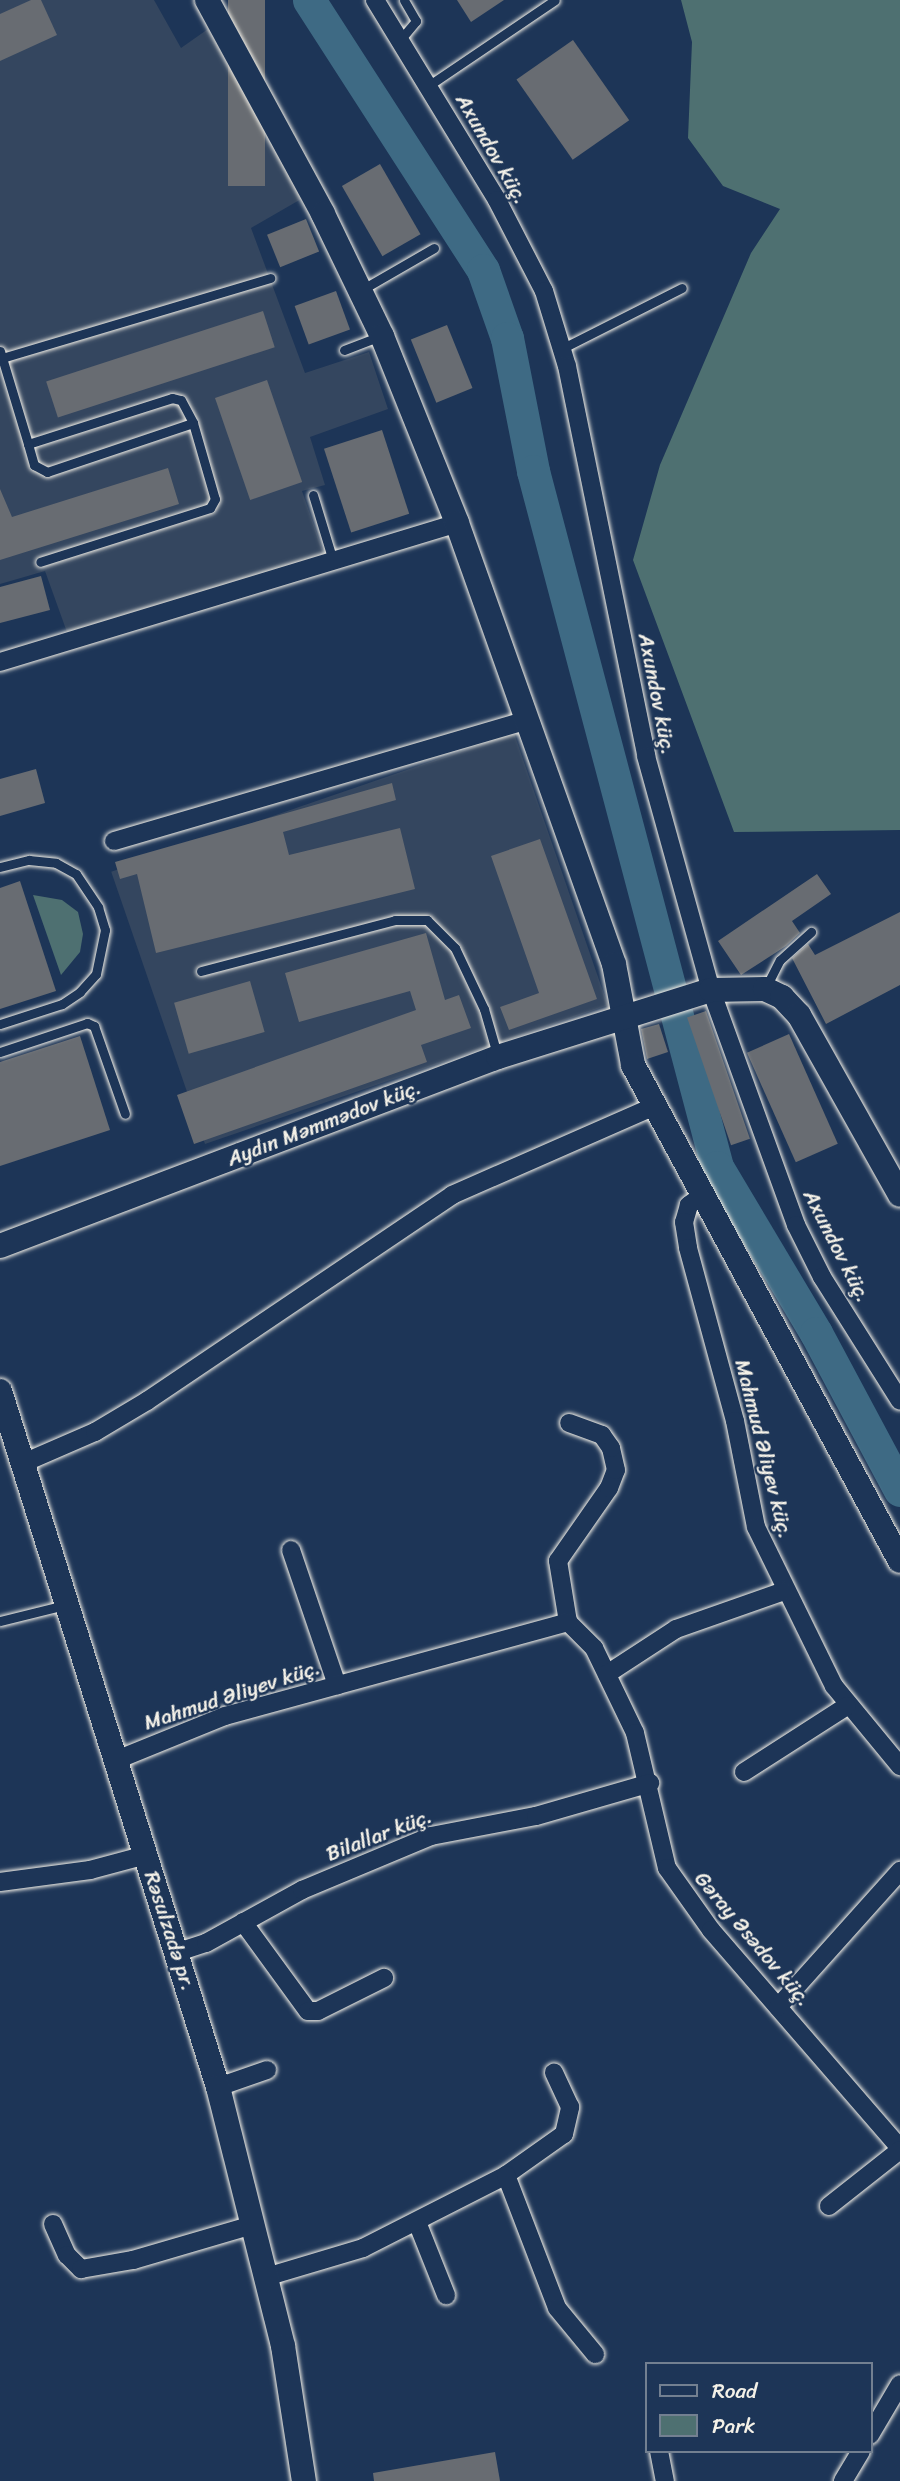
<!DOCTYPE html>
<html>
<head>
<meta charset="utf-8">
<style>
  body { margin:0 }
  #map { position:relative; width:900px; height:2481px; overflow:hidden; background:#1d3557; font-family:Sriracha,sans-serif }
  div>[style] { position:absolute }
  .built>* { inset:0; background:#34465f; transform-origin:0 0 }
  .green>* { inset:0; background:#4e7071 }
  .river>* { height:33px; margin:-16.5px; padding:0 16.5px; transform-origin:16.5px; border-radius:16.5px; background:#3e6a84 }
  .building>* { inset:0; background:#686c72; transform-origin:0 0 }
  .roads { filter:drop-shadow(0 0 2px #f4f1e8) drop-shadow(0 0 2px #f4f1e8) }
  .lane>* { height:9px; margin:-4.5px; padding:0 4.5px; transform-origin:4.5px; border-radius:4.5px; background:#1d3557 }
  .street>* { height:18px; margin:-9px; padding:0 9px; transform-origin:9px; border-radius:9px; background:#1d3557 }
  .secondary>* { height:24px; margin:-12px; padding:0 12px; transform-origin:12px; border-radius:12px; background:#1d3557 }
  span { translate:-50% -50%; white-space:nowrap; text-align:center; line-height:1.15; -webkit-text-stroke:5px #1d3557; paint-order:stroke }
  .street-label { font-size:21px; color:#f4f1e8 }
  .legend { position:absolute; left:645px; top:2362px; width:228px; height:91px; box-sizing:border-box; background:#1d3557; border:2px solid #738091; margin:0; padding:9px 12px; list-style:none; font-size:21px; color:#f4f1e8 }
  .legend li { display:flex; align-items:center; gap:14px; height:35px }
  .legend b { width:35px; border:2px solid #738091 }
</style>
</head>
<body>
<div id="map">
  <div class="built">
    <i style="clip-path:polygon(0 0,154px 0,181px 48px,208px 29px,303px 198px,251px 228px,305px 373px,369px 352px,388px 409px,310px 437px,325px 485px,302px 491px,324px 554px,68px 635px,45px 571px,0 584px)"></i>
    <i style="left:514px;top:733px;width:288px;height:426px;rotate:71deg"></i>
  </div>
  <div class="green">
    <i style="clip-path:polygon(681px 0,900px 0,900px 830px,734px 832px,633px 560px,660px 465px,751px 253px,780px 209px,723px 186px,688px 138px,692px 42px)"></i>
    <i style="clip-path:polygon(33px 895px,62px 900px,78px 912px,83px 934px,80px 952px,61px 975px)"></i>
  </div>
  <div class="river">
    <i style="left:309px;top:0;width:321px;rotate:57.2deg"></i>
    <i style="left:483px;top:270px;width:72px;rotate:70.6deg"></i>
    <i style="left:507px;top:338px;width:136px;rotate:78.9deg"></i>
    <i style="left:533px;top:471px;width:720px;rotate:75.19deg"></i>
    <i style="left:717px;top:1167px;width:193px;rotate:59.2deg"></i>
    <i style="left:816px;top:1333px;width:178px;rotate:61.9deg"></i>
  </div>
  <div class="building">
    <i style="clip-path:polygon(31px 0,41px 0,57px 35px,0 61px,0 14px)"></i>
    <i style="left:228px;top:0;width:37px;height:186px"></i>
    <i style="clip-path:polygon(457px 0,504px 0,471px 22px)"></i>
    <i style="left:573px;top:40px;width:98px;height:69px;rotate:55deg"></i>
    <i style="left:380px;top:164px;width:81px;height:44px;rotate:60deg"></i>
    <i style="left:306px;top:219px;width:35px;height:42px;rotate:68deg"></i>
    <i style="left:336px;top:291px;width:41px;height:44px;rotate:70deg"></i>
    <i style="left:263px;top:311px;width:38px;height:228px;rotate:72deg"></i>
    <i style="left:447px;top:325px;width:68px;height:39px;rotate:68deg"></i>
    <i style="left:267px;top:380px;width:108px;height:55px;rotate:71deg"></i>
    <i style="left:382px;top:430px;width:88px;height:61px;rotate:72deg"></i>
    <i style="clip-path:polygon(168px 468px,179px 504px,0 560px,0 489px,12px 517px)"></i>
    <i style="clip-path:polygon(41px 576px,50px 610px,0 623px,0 587px)"></i>
    <i style="clip-path:polygon(36px 769px,45px 803px,0 816px,0 779px)"></i>
    <i style="clip-path:polygon(392px 783px,396px 800px,283px 832px,289px 855px,400px 828px,415px 889px,156px 953px,137px 874px,120px 879px,115px 862px)"></i>
    <i style="clip-path:polygon(540px 839px,597px 999px,509px 1030px,500px 1007px,539px 993px,491px 856px)"></i>
    <i style="clip-path:polygon(817px 874px,831px 894px,792px 921px,800px 933px,786px 946px,741px 975px,718px 941px)"></i>
    <i style="clip-path:polygon(20px 881px,56px 991px,0 1009px,0 888px)"></i>
    <i style="clip-path:polygon(900px 912px,900px 985px,826px 1024px,792px 958px,808px 944px,815px 955px)"></i>
    <i style="clip-path:polygon(426px 933px,445px 1000px,459px 995px,471px 1028px,421px 1045px,427px 1062px,194px 1144px,177px 1095px,416px 1010px,410px 991px,299px 1022px,285px 973px)"></i>
    <i style="left:250px;top:981px;width:53px;height:79px;rotate:74deg"></i>
    <i style="left:706px;top:1011px;width:135px;height:20px;rotate:71deg"></i>
    <i style="clip-path:polygon(659px 1024px,668px 1052px,647px 1059px,641px 1029px)"></i>
    <i style="left:789px;top:1034px;width:120px;height:46px;rotate:66deg"></i>
    <i style="clip-path:polygon(80px 1036px,110px 1130px,0 1166px,0 1062px)"></i>
    <i style="clip-path:polygon(495px 2452px,500px 2481px,374px 2481px,373px 2473px)"></i>
  </div>
  <div class="roads">
    <div class="lane">
      <i style="left:400px;top:40px;width:25px;rotate:-50deg"></i>
      <i style="left:416px;top:21px;width:24px;rotate:-120deg"></i>
      <i style="left:428px;top:86px;width:153px;rotate:-34.1deg"></i>
      <i style="left:363px;top:289px;width:82px;rotate:-30deg"></i>
      <i style="left:563px;top:348px;width:133px;rotate:-26.8deg"></i>
      <i style="left:344px;top:350px;width:40px;rotate:-21deg"></i>
      <i style="left:0;top:351px;width:97px;rotate:73.2deg"></i>
      <i style="left:28px;top:444px;width:151px;rotate:-17.7deg"></i>
      <i style="left:172px;top:398px;width:9px;rotate:13deg"></i>
      <i style="left:181px;top:400px;width:26px;rotate:62deg"></i>
      <i style="left:193px;top:423px;width:79px;rotate:73.9deg"></i>
      <i style="left:215px;top:499px;width:10px;rotate:119deg"></i>
      <i style="left:210px;top:508px;width:178px;rotate:162.4deg"></i>
      <i style="left:2px;top:358px;width:280px;rotate:-16.6deg"></i>
      <i style="left:28px;top:444px;width:22px;rotate:74deg"></i>
      <i style="left:34px;top:465px;width:15px;rotate:28deg"></i>
      <i style="left:47px;top:472px;width:154px;rotate:-18.6deg"></i>
      <i style="left:313px;top:495px;width:69px;rotate:73.1deg"></i>
      <i style="left:0;top:867px;width:30px;rotate:-14deg"></i>
      <i style="left:29px;top:860px;width:27px;rotate:6deg"></i>
      <i style="left:56px;top:863px;width:23px;rotate:29deg"></i>
      <i style="left:76px;top:874px;width:40px;rotate:56deg"></i>
      <i style="left:98px;top:907px;width:24px;rotate:73deg"></i>
      <i style="left:105px;top:930px;width:45px;rotate:101.6deg"></i>
      <i style="left:96px;top:974px;width:24px;rotate:132deg"></i>
      <i style="left:80px;top:992px;width:22px;rotate:146deg"></i>
      <i style="left:62px;top:1004px;width:65px;rotate:162.1deg"></i>
      <i style="left:201px;top:971px;width:201px;rotate:-14.7deg"></i>
      <i style="left:395px;top:920px;width:32px"></i>
      <i style="left:427px;top:920px;width:40px;rotate:45deg"></i>
      <i style="left:455px;top:948px;width:68px;rotate:64.6deg"></i>
      <i style="left:484px;top:1009px;width:47px;rotate:73.9deg"></i>
      <i style="left:766px;top:987px;width:30px;rotate:-63deg"></i>
      <i style="left:780px;top:960px;width:42px;rotate:-42.1deg"></i>
      <i style="left:0;top:1052px;width:92px;rotate:-18.4deg"></i>
      <i style="left:87px;top:1023px;width:8px;rotate:23deg"></i>
      <i style="left:94px;top:1026px;width:93px;rotate:70.6deg"></i>
      <i style="left:0;top:1621px;width:67px;rotate:-13.8deg"></i>
    </div>
    <div class="street">
      <i style="left:375px;top:0;width:234px;rotate:58.6deg"></i>
      <i style="left:497px;top:200px;width:102px;rotate:62.7deg"></i>
      <i style="left:544px;top:291px;width:78px;rotate:73deg"></i>
      <i style="left:567px;top:366px;width:398px;rotate:78.5deg"></i>
      <i style="left:646px;top:756px;width:243px;rotate:74.5deg"></i>
      <i style="left:711px;top:990px;width:250px;rotate:70.1deg"></i>
      <i style="left:796px;top:1225px;width:58px;rotate:63.4deg"></i>
      <i style="left:822px;top:1277px;width:146px;rotate:57.8deg"></i>
      <i style="left:0;top:662px;width:478px;rotate:-16.9deg"></i>
      <i style="left:114px;top:841px;width:431px;rotate:-16.3deg"></i>
      <i style="left:700px;top:1197px;width:14px;rotate:144deg"></i>
      <i style="left:689px;top:1205px;width:18px;rotate:106deg"></i>
      <i style="left:684px;top:1222px;width:26px;rotate:81deg"></i>
      <i style="left:688px;top:1248px;width:179px;rotate:74.8deg"></i>
      <i style="left:735px;top:1421px;width:108px;rotate:78.8deg"></i>
      <i style="left:756px;top:1527px;width:177px;rotate:63.9deg"></i>
      <i style="left:834px;top:1686px;width:104px;rotate:50.5deg"></i>
      <i style="left:21px;top:1464px;width:81px;rotate:-23.4deg"></i>
      <i style="left:95px;top:1432px;width:61px;rotate:-30.8deg"></i>
      <i style="left:147px;top:1401px;width:368px;rotate:-34deg"></i>
      <i style="left:452px;top:1195px;width:219px;rotate:-23.7deg"></i>
      <i style="left:291px;top:1550px;width:143px;rotate:71.2deg"></i>
      <i style="left:568px;top:1622px;width:37px;rotate:45deg"></i>
      <i style="left:594px;top:1648px;width:94px;rotate:64.2deg"></i>
      <i style="left:635px;top:1733px;width:139px;rotate:76.7deg"></i>
      <i style="left:667px;top:1868px;width:76px;rotate:54.6deg"></i>
      <i style="left:711px;top:1930px;width:289px;rotate:49.1deg"></i>
      <i style="left:568px;top:1622px;width:62px;rotate:-99.3deg"></i>
      <i style="left:558px;top:1561px;width:89px;rotate:-55.1deg"></i>
      <i style="left:609px;top:1488px;width:19px;rotate:-69deg"></i>
      <i style="left:616px;top:1470px;width:23px;rotate:-103deg"></i>
      <i style="left:611px;top:1448px;width:16px;rotate:-125deg"></i>
      <i style="left:602px;top:1435px;width:35px;rotate:-160deg"></i>
      <i style="left:607px;top:1674px;width:82px;rotate:-33.1deg"></i>
      <i style="left:676px;top:1629px;width:114px;rotate:-19.4deg"></i>
      <i style="left:114px;top:1761px;width:120px;rotate:-22.1deg"></i>
      <i style="left:225px;top:1716px;width:356px;rotate:-15.3deg"></i>
      <i style="left:744px;top:1772px;width:122px;rotate:-32.7deg"></i>
      <i style="left:0;top:1882px;width:91px;rotate:-7.6deg"></i>
      <i style="left:90px;top:1870px;width:58px;rotate:-15deg"></i>
      <i style="left:243px;top:1922px;width:110px;rotate:53.9deg"></i>
      <i style="left:308px;top:2011px;width:10px"></i>
      <i style="left:318px;top:2011px;width:74px;rotate:-26.6deg"></i>
      <i style="left:178px;top:1952px;width:29px;rotate:-18deg"></i>
      <i style="left:206px;top:1943px;width:110px;rotate:-28.9deg"></i>
      <i style="left:302px;top:1890px;width:140px;rotate:-22.7deg"></i>
      <i style="left:431px;top:1836px;width:107px;rotate:-10.8deg"></i>
      <i style="left:536px;top:1816px;width:119px;rotate:-16.1deg"></i>
      <i style="left:778px;top:2007px;width:183px;rotate:-48.1deg"></i>
      <i style="left:218px;top:2087px;width:52px;rotate:-19.1deg"></i>
      <i style="left:506px;top:2175px;width:71px;rotate:-35.3deg"></i>
      <i style="left:564px;top:2134px;width:28px;rotate:-77deg"></i>
      <i style="left:570px;top:2107px;width:38px;rotate:-115deg"></i>
      <i style="left:829px;top:2206px;width:90px;rotate:-38.3deg"></i>
      <i style="left:417px;top:2222px;width:79px;rotate:68.3deg"></i>
      <i style="left:53px;top:2224px;width:34px;rotate:66deg"></i>
      <i style="left:67px;top:2255px;width:20px;rotate:45deg"></i>
      <i style="left:81px;top:2269px;width:53px;rotate:-9.8deg"></i>
      <i style="left:133px;top:2260px;width:125px;rotate:-16.3deg"></i>
      <i style="left:266px;top:2277px;width:101px;rotate:-16.6deg"></i>
      <i style="left:363px;top:2248px;width:161px;rotate:-27deg"></i>
      <i style="left:506px;top:2175px;width:142px;rotate:69deg"></i>
      <i style="left:557px;top:2308px;width:60px;rotate:50.4deg"></i>
      <i style="left:870px;top:2435px;width:59px;rotate:-59.5deg"></i>
      <i style="left:659px;top:2451px;width:31px;rotate:79deg"></i>
      <i style="left:843px;top:2481px;width:35px;rotate:-59deg"></i>
    </div>
    <div class="secondary">
      <i style="left:207px;top:0;width:243px;rotate:61.5deg"></i>
      <i style="left:323px;top:214px;width:136px;rotate:64.2deg"></i>
      <i style="left:382px;top:336px;width:201px;rotate:68.1deg"></i>
      <i style="left:457px;top:523px;width:468px;rotate:70.4deg"></i>
      <i style="left:614px;top:964px;width:103px;rotate:79.3deg"></i>
      <i style="left:633px;top:1065px;width:563px;rotate:61.71deg"></i>
      <i style="left:0;top:1246px;width:533px;rotate:-20.78deg"></i>
      <i style="left:498px;top:1057px;width:223px;rotate:-17.5deg"></i>
      <i style="left:711px;top:990px;width:54px;rotate:-1.1deg"></i>
      <i style="left:765px;top:989px;width:19px;rotate:25deg"></i>
      <i style="left:782px;top:997px;width:25px;rotate:47deg"></i>
      <i style="left:799px;top:1015px;width:206px;rotate:60.7deg"></i>
      <i style="left:0;top:1391px;width:729px;rotate:72.61deg"></i>
      <i style="left:218px;top:2087px;width:267px;rotate:75.9deg"></i>
      <i style="left:283px;top:2346px;width:137px;rotate:81.2deg"></i>
    </div>
  </div>
  <div class="street-label">
    <span style="left:492px;top:149px;rotate:60deg">Axundov küç.</span>
    <span style="left:657px;top:694px;rotate:79deg">Axundov küç.</span>
    <span style="left:324px;top:1123px;rotate:-21deg">Aydın Məmmədov küç.</span>
    <span style="left:837px;top:1246px;rotate:63deg">Axundov küç.</span>
    <span style="left:764px;top:1449px;rotate:76deg">Mahmud Əliyev küç.</span>
    <span style="left:232px;top:1695px;rotate:-18deg">Mahmud Əliyev küç.</span>
    <span style="left:379px;top:1835px;rotate:-21deg">Bilallar küç.</span>
    <span style="left:170px;top:1931px;rotate:72deg">Rəsulzadə pr.</span>
    <span style="left:753px;top:1939px;rotate:50deg">Gəray Əsədov küç.</span>
  </div>
  <ul class="legend">
  <li><b style="height:9px;background:#1d3557"></b>Road</li>
  <li><b style="height:19px;background:#4e7071"></b>Park</li>
  </ul>
</div>
</body>
</html>
